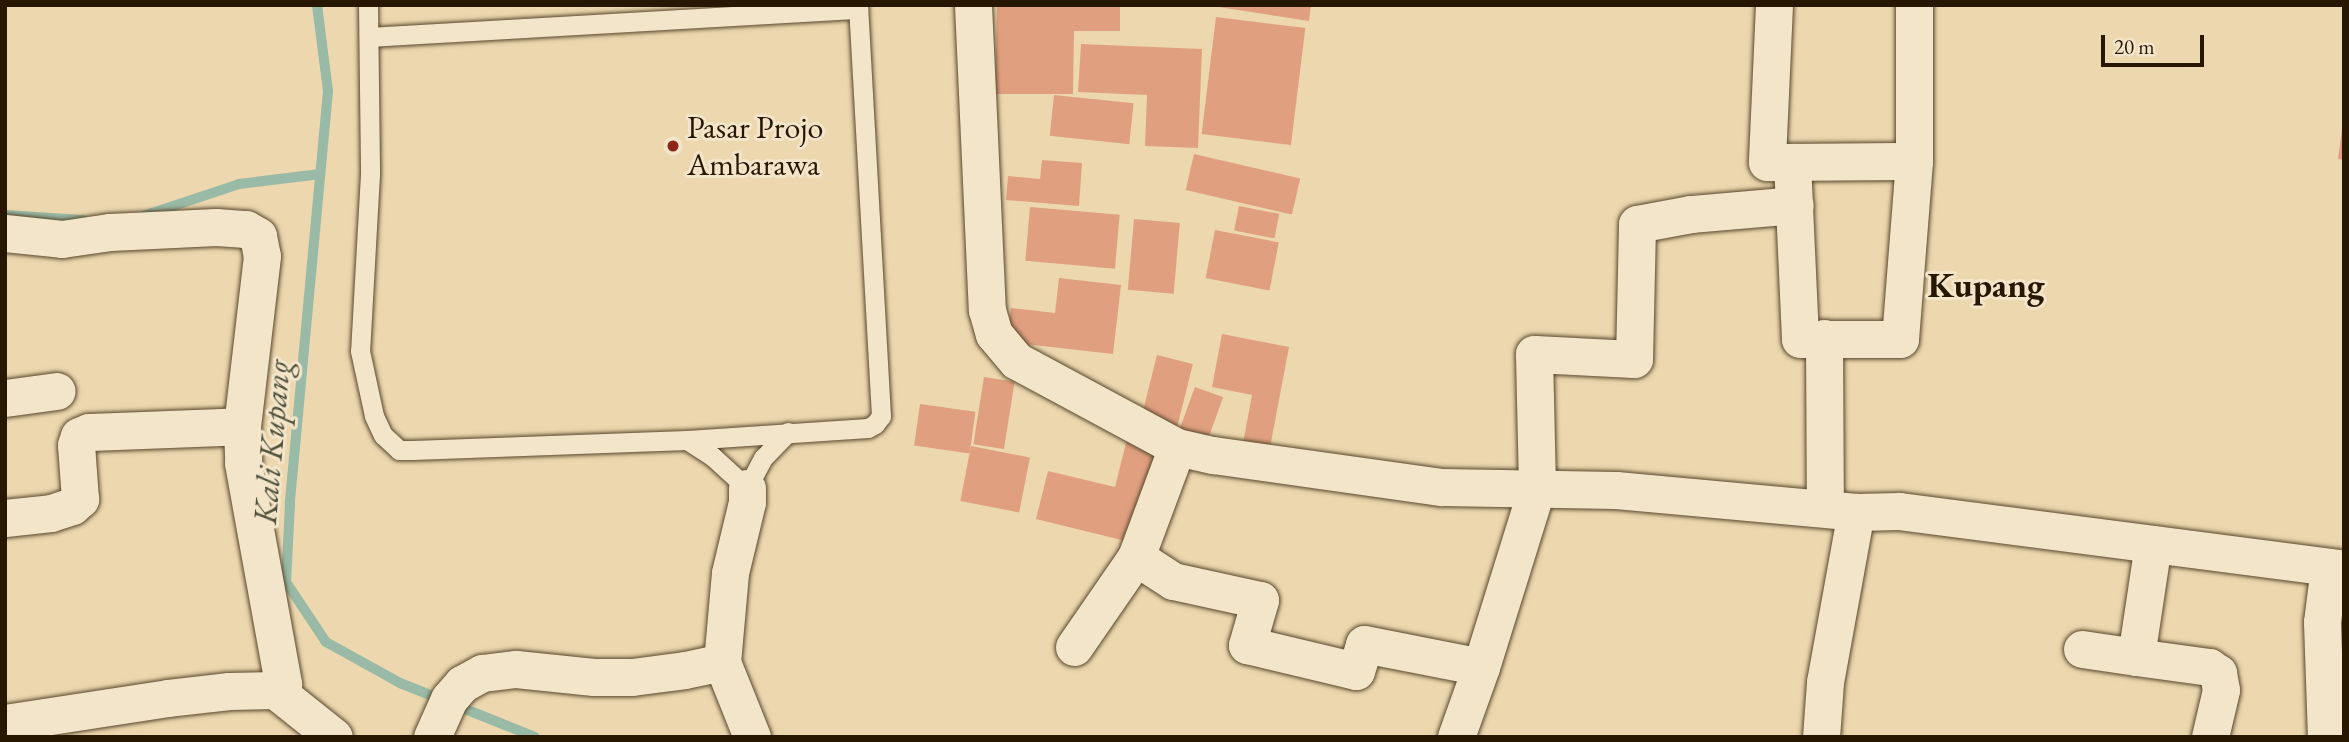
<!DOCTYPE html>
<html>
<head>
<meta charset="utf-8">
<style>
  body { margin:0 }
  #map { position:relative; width:2349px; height:742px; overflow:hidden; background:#ecd7ae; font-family:"EB Garamond",serif }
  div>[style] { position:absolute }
  .stream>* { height:10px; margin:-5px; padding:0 5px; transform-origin:5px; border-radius:5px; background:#99baa6 }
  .building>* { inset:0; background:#e0a07f; transform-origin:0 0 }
  .roads { filter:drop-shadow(0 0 2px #58472c) drop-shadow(0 0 2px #58472c) }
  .service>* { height:19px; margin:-9.5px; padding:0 9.5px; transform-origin:9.5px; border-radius:9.5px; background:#f3e5ca }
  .minor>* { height:37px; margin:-18.5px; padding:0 18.5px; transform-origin:18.5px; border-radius:18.5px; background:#f3e5ca }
  .dots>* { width:19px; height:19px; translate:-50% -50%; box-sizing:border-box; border:4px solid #f3e5ca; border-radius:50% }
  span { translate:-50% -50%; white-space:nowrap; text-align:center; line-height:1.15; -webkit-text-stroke:6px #f3e5ca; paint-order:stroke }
  .poi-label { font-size:32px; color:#271700 }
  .left { translate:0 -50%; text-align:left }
  .water-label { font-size:33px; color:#4f503a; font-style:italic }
  .quarter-label { font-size:35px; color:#271700; font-weight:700 }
  .frame { position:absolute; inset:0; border:7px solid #271700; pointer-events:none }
  .scale { position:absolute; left:2101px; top:35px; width:103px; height:32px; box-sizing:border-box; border:4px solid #271700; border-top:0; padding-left:9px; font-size:21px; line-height:24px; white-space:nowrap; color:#271700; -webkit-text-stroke:5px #f3e5ca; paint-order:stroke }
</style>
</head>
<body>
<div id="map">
  <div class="stream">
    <i style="left:317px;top:5px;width:87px;rotate:82.7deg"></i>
    <i style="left:328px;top:91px;width:415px;rotate:95.3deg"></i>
    <i style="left:290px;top:504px;width:78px;rotate:92.9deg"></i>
    <i style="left:286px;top:582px;width:72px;rotate:56.3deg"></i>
    <i style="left:326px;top:642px;width:85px;rotate:29deg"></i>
    <i style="left:400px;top:683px;width:145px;rotate:21.8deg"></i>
    <i style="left:5px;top:215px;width:78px;rotate:3.7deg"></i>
    <i style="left:143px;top:216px;width:101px;rotate:-18.4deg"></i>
    <i style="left:239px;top:184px;width:82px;rotate:-7deg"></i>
  </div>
  <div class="building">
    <i style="clip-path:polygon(997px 5px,1120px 5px,1120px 31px,1074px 31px,1073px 94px,995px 94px)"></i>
    <i style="clip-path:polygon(1206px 5px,1311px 5px,1309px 21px)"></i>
    <i style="left:1216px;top:17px;width:90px;height:118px;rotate:7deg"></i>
    <i style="clip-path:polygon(1081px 44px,1202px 49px,1198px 148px,1145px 146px,1147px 95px,1078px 92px)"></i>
    <i style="left:1054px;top:95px;width:80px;height:41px;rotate:6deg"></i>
    <i style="clip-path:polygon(2342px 130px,2344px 130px,2344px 160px,2338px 159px)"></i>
    <i style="left:1194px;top:154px;width:109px;height:37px;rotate:13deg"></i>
    <i style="clip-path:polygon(1042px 160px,1082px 163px,1079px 206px,1006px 200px,1008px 176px,1040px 179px)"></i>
    <i style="left:1239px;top:206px;width:41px;height:25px;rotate:11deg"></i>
    <i style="left:1030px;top:207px;width:90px;height:54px;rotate:5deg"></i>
    <i style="left:1134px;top:219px;width:46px;height:71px;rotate:5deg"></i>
    <i style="left:1215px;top:230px;width:65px;height:49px;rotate:11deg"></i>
    <i style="clip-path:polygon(1059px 278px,1121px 285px,1113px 354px,1007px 342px,1011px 308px,1055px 313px)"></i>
    <i style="clip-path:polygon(1222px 334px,1289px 347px,1268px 458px,1241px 454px,1252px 395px,1212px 387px)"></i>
    <i style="left:1157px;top:355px;width:37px;height:66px;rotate:14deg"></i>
    <i style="left:984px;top:377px;width:31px;height:68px;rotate:9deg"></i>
    <i style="left:1195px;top:387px;width:30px;height:51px;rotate:20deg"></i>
    <i style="left:920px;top:404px;width:56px;height:42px;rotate:8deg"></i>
    <i style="clip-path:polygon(1129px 431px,1160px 439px,1134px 543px,1036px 519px,1048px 471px,1115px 487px)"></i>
    <i style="left:971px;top:446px;width:60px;height:56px;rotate:11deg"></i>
  </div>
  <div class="roads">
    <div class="service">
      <i style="left:368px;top:5px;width:169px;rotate:89.3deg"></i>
      <i style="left:370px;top:174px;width:177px;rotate:93.2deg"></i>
      <i style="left:360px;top:351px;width:66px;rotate:77.8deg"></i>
      <i style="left:374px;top:416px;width:21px;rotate:65deg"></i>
      <i style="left:383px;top:435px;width:22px;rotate:43deg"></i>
      <i style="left:399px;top:450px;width:14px"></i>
      <i style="left:413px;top:450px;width:274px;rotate:-2.1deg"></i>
      <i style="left:687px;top:440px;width:181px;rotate:-3.8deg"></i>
      <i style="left:868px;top:428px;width:8px;rotate:-30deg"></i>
      <i style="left:875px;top:424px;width:10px;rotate:-53deg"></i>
      <i style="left:881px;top:416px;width:412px;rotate:-93.2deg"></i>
      <i style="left:369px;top:37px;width:490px;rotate:-3.3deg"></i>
      <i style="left:687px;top:440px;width:30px;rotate:33deg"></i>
      <i style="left:712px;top:456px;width:47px;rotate:42.4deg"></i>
      <i style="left:747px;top:488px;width:34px;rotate:-62deg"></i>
      <i style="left:763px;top:458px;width:36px;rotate:-46deg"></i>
    </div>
    <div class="minor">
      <i style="left:973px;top:5px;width:305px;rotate:87.4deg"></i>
      <i style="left:987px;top:310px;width:25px;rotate:74deg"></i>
      <i style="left:994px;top:334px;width:35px;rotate:50deg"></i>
      <i style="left:1017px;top:361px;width:182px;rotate:28.3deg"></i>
      <i style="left:1177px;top:447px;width:37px;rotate:13deg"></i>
      <i style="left:1213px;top:455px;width:231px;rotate:8deg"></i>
      <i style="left:1442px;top:487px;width:174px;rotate:1deg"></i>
      <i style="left:1616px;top:490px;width:241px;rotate:5.2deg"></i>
      <i style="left:1856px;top:512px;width:43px;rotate:-1.3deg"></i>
      <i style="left:1899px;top:511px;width:449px;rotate:7.4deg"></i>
      <i style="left:1774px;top:5px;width:157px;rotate:92.6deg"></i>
      <i style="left:1767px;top:162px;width:147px;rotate:-0.4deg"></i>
      <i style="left:1792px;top:162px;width:177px;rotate:87.4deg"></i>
      <i style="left:1800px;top:339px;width:100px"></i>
      <i style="left:1900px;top:339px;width:179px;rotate:-85.5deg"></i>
      <i style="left:1914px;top:161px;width:156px;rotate:-90deg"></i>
      <i style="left:5px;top:233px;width:57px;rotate:6deg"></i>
      <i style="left:62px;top:239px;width:49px;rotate:-8.3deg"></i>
      <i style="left:110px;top:232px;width:106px;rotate:-2.7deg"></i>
      <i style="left:216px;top:227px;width:30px;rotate:4deg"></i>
      <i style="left:246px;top:229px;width:14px;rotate:30deg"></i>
      <i style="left:258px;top:236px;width:20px;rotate:79deg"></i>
      <i style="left:262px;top:256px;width:171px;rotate:96.7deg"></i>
      <i style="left:242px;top:426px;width:37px;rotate:88deg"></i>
      <i style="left:243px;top:463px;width:225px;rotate:79.7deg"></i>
      <i style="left:283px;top:684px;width:10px;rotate:143deg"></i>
      <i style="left:275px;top:690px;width:46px;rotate:178.8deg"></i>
      <i style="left:229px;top:691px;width:61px;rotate:173.5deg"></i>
      <i style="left:168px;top:698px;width:165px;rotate:171.3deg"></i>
      <i style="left:1824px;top:338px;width:169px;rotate:89.7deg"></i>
      <i style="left:5px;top:398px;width:52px;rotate:-7.7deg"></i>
      <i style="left:747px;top:488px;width:14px;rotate:90deg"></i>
      <i style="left:747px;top:502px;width:73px;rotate:103.5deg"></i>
      <i style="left:730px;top:573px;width:89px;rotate:95.1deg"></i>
      <i style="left:722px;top:662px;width:81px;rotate:68.2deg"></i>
      <i style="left:5px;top:518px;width:46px;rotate:-6.2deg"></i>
      <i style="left:51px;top:513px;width:22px;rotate:-18deg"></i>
      <i style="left:72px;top:506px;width:11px;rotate:-41deg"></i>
      <i style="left:80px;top:499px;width:54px;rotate:-94.2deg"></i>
      <i style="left:76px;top:445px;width:9px;rotate:-72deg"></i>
      <i style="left:79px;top:436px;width:11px;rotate:-22deg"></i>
      <i style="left:89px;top:432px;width:153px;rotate:-2.2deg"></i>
      <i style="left:2153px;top:544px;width:114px;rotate:98.6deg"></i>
      <i style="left:2136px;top:657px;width:74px;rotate:7.8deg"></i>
      <i style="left:2209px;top:667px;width:11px;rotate:34deg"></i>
      <i style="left:2218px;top:673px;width:17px;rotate:80deg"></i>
      <i style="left:2221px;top:690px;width:48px;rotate:103.2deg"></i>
      <i style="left:1136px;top:557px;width:44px;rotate:33deg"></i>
      <i style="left:1173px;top:581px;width:89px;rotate:12.3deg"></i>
      <i style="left:1260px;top:600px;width:47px;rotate:106.1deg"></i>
      <i style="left:1247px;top:645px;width:112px;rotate:13.4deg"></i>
      <i style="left:1356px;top:671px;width:28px;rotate:-73deg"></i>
      <i style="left:1364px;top:644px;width:119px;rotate:11.1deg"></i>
      <i style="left:1074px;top:647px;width:109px;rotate:-55.4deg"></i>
      <i style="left:1136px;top:557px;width:117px;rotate:-69.6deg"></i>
      <i style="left:2082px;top:649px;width:55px;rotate:8.4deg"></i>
      <i style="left:275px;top:690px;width:75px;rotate:38.5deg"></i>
      <i style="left:432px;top:737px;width:42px;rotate:-65.9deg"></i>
      <i style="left:449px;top:699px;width:20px;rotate:-49deg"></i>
      <i style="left:462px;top:684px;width:23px;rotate:-29deg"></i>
      <i style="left:482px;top:673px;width:34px;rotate:-7deg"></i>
      <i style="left:516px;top:669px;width:78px;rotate:5.9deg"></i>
      <i style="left:594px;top:677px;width:38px"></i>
      <i style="left:632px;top:677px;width:53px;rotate:-7.5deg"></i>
      <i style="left:685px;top:670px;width:38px;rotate:-12deg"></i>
      <i style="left:1456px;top:737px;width:74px;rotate:-70.3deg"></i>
      <i style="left:1481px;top:667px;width:189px;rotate:-72.7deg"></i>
      <i style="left:1537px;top:487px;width:133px;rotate:-91.3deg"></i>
      <i style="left:1534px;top:354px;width:100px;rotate:2.9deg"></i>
      <i style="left:1634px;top:359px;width:135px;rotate:-88.7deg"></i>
      <i style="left:1637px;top:224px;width:55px;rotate:-10.5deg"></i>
      <i style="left:1691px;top:214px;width:104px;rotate:-4.9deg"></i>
      <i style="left:1821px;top:737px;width:55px;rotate:-85.8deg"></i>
      <i style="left:1825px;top:682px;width:173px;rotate:-79.7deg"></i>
      <i style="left:2326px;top:737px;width:115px;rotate:-92deg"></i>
      <i style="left:2322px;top:622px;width:55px;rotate:-82.7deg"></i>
    </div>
  </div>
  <div class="dots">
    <i style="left:673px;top:146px;background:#8f2418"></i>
  </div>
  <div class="poi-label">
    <span class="left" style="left:687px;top:146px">Pasar Projo<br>Ambarawa</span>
  </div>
  <div class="water-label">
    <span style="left:272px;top:442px;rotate:-85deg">Kali Kupang</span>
  </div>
  <div class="quarter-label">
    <span style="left:1986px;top:285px">Kupang</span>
  </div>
  <div class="frame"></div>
  <div class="scale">20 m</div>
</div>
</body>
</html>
